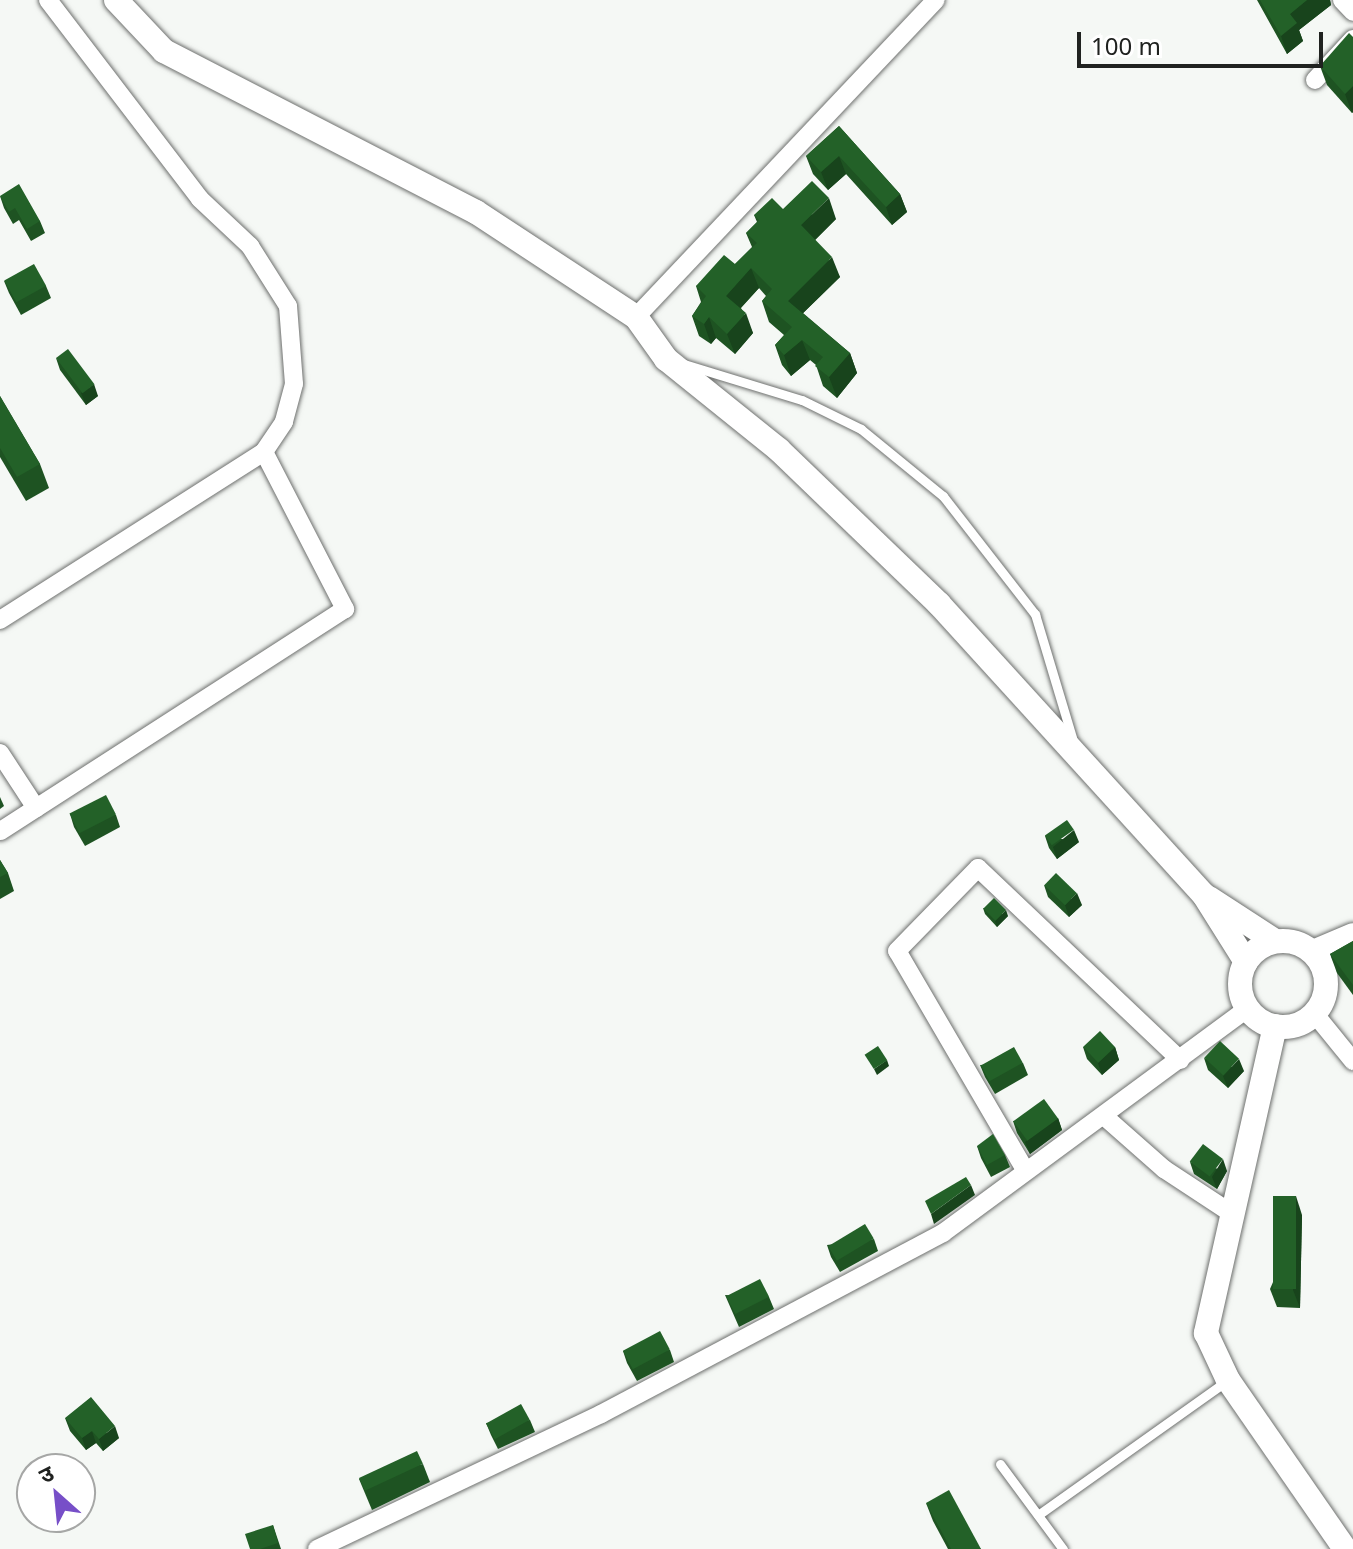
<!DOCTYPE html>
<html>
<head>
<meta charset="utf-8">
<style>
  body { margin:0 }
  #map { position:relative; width:1353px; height:1549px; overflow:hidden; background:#f5f8f5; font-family:"Noto Sans","Noto Sans Devanagari",sans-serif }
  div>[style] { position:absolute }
  .roads { filter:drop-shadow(0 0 2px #6e706e) drop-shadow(0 0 2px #6e706e) }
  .lane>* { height:9px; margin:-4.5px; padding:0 4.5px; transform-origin:4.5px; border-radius:4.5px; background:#fff }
  .street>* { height:18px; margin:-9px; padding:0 9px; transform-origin:9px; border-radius:9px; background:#fff }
  .secondary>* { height:24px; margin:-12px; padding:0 12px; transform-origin:12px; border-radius:12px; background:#fff }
  .secondary>.ring { margin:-12px; padding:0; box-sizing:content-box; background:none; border:24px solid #fff; border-radius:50% }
  .wall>* { inset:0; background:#1e5322 }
  .shaded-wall>* { inset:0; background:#18441c }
  .building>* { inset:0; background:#236128; transform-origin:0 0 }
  span { translate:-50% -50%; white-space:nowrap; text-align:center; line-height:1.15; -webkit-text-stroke:8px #fff; paint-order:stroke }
  .north { position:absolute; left:16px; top:1453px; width:80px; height:80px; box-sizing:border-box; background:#fff; border:2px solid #a6a7a6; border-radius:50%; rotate:333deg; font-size:22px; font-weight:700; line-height:32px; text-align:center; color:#202220 }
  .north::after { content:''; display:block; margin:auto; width:28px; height:36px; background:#774fc8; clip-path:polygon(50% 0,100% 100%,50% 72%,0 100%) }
  .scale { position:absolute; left:1077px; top:32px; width:246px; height:36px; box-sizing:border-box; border:4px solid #202220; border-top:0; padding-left:10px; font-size:24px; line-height:28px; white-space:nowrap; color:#202220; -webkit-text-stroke:6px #fff; paint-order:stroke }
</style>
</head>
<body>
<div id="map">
  <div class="roads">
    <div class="lane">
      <i style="left:684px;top:364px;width:123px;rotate:17deg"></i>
      <i style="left:802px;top:400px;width:66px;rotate:26.2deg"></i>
      <i style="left:861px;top:429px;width:106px;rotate:39.3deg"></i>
      <i style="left:943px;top:496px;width:150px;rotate:52.1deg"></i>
      <i style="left:1035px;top:614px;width:133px;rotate:73.3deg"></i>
      <i style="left:1000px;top:1464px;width:106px;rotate:53.5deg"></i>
      <i style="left:1038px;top:1515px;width:233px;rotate:-35.4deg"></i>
    </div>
    <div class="street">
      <i style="left:48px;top:0;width:250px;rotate:52.6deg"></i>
      <i style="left:200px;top:199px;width:69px;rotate:43.2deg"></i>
      <i style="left:250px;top:246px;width:71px;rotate:57.7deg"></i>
      <i style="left:288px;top:306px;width:78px;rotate:85.6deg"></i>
      <i style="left:294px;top:384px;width:39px;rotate:105deg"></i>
      <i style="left:284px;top:422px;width:36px;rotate:124deg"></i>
      <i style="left:1342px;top:0;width:16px;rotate:47deg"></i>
      <i style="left:1315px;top:80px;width:56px;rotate:-47.2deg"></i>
      <i style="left:636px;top:317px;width:436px;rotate:-46.6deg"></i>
      <i style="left:0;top:620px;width:313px;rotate:-32.5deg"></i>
      <i style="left:264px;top:452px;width:177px;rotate:62.7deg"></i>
      <i style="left:345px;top:609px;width:410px;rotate:147.2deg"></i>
      <i style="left:0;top:753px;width:66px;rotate:56.8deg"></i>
      <i style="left:1314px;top:1013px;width:62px;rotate:50.9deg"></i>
      <i style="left:1105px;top:1117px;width:79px;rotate:41.4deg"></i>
      <i style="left:1164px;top:1169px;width:80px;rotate:33.3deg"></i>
      <i style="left:1024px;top:1168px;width:251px;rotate:-120.3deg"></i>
      <i style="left:897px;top:951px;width:116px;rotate:-45.7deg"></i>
      <i style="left:978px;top:868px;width:279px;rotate:43.5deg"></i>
      <i style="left:317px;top:1549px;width:314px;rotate:-25.4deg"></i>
      <i style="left:601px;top:1414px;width:387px;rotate:-27.9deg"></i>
      <i style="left:943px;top:1233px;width:379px;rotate:-36.4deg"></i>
    </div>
    <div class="secondary">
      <i style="left:116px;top:0;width:70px;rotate:46.7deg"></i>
      <i style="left:164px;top:51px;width:351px;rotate:27.3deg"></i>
      <i style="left:476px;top:212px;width:191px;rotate:33.3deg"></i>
      <i style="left:636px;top:317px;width:52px;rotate:54.5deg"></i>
      <i style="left:666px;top:359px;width:145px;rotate:38.8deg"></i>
      <i style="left:779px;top:450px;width:222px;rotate:43.9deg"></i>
      <i style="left:939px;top:604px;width:394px;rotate:47.7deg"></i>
      <i style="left:1204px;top:895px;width:79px;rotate:57.9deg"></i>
      <i style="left:1209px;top:898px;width:79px;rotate:33.1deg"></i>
      <i class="ring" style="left:1240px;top:941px;width:62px;height:62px"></i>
      <i style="left:1313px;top:952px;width:43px;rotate:-23deg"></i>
      <i style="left:1275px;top:1026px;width:315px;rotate:102.7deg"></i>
      <i style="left:1206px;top:1333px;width:52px;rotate:64.9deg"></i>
      <i style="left:1228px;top:1380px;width:206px;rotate:55.3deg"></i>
    </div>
  </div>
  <div class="wall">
    <i style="clip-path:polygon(1257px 0,1330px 0,1331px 5px,1299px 30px,1303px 41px,1287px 54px)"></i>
    <i style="clip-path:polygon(1353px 37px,1353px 112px,1352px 113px,1327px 85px,1320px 66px)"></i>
    <i style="clip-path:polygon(839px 126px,900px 194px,907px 212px,892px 225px,846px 174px,828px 190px,813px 174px,806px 156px)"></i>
    <i style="clip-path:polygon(0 196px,40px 221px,45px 233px,31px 241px,19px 220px,13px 224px,4px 208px)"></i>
    <i style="clip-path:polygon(783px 209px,836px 219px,815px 240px,840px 277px,803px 313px,850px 353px,857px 373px,837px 398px,823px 386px,816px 365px,810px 360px,791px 376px,782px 365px,775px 345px,784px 335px,769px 322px,762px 301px,766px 296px,759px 288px,741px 308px,753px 333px,735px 354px,716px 338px,711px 344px,699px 336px,692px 316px,701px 302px,696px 286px,735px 264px,752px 247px,746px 233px,757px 222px,754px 215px)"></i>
    <i style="clip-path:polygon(4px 281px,46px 286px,51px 298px,21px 315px,9px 293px)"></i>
    <i style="clip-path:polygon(56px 358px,98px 396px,86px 405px,60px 370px)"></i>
    <i style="clip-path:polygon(0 396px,40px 464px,49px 488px,26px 501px,0 457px)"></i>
    <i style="clip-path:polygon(0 797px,4px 806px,0 809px)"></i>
    <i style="clip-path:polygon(70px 814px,116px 815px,120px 827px,85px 846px,74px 827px)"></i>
    <i style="clip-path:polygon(1045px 836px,1079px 842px,1057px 859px,1049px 848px)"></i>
    <i style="clip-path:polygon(0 860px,8px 873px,14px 891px,0 899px)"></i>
    <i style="clip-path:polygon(1044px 885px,1082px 905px,1069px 917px,1048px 897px)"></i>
    <i style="clip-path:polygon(983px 908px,1008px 916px,997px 927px,985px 914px)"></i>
    <i style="clip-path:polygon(1353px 941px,1353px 995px,1337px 973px,1330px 954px)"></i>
    <i style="clip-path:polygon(1083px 1047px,1115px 1047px,1119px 1060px,1102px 1075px,1087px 1059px)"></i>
    <i style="clip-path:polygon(1204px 1058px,1244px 1071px,1228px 1088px,1208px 1070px)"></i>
    <i style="clip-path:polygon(1023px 1063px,1028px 1075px,995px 1094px,985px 1077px,980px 1065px)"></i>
    <i style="clip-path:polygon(1058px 1118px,1062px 1130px,1030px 1154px,1017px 1133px,1013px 1121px)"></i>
    <i style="clip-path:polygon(977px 1146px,1005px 1155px,1010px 1167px,991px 1177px,981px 1158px)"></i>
    <i style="clip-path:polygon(1190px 1162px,1227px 1171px,1217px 1189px,1194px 1174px)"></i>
    <i style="clip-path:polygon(1302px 1215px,1300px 1308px,1277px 1307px,1270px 1289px)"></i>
    <i style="clip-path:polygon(874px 1239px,878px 1251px,840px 1272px,831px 1257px,827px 1245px)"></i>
    <i style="clip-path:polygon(725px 1295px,769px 1297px,774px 1309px,739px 1327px)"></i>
    <i style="clip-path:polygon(670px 1350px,674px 1362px,637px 1381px,627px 1363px,623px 1351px)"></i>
    <i style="clip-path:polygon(65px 1418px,119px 1438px,103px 1451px,96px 1443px,86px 1450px,70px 1431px)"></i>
    <i style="clip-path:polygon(530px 1420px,535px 1432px,498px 1449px,491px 1435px,486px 1423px)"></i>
    <i style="clip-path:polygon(423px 1464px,430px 1482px,372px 1510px,359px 1479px)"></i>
    <i style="clip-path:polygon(926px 1503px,981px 1549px,948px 1549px,933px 1521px)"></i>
    <i style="clip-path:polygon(273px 1525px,281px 1549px,250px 1549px)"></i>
  </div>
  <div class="shaded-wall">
    <i style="clip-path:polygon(1307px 0,1330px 0,1331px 5px,1299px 30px,1303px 41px,1287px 54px,1281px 36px,1290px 14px)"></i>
    <i style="clip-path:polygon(1353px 86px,1353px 112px,1352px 113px,1345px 94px)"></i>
    <i style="clip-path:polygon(839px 156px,846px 174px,828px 190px,821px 172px)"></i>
    <i style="clip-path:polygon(900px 194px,907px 212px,892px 225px,886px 207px)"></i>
    <i style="clip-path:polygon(829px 198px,836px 219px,809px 246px,801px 225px)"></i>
    <i style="clip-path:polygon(832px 257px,840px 277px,795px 321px,788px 301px)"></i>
    <i style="clip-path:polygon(751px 268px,759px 288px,733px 316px,726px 296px)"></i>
    <i style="clip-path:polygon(746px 313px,753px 333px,735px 354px,727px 334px)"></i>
    <i style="clip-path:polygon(709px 317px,716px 338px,711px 344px,704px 324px)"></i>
    <i style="clip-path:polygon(802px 340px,810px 360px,791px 376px,784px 355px)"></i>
    <i style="clip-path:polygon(850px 353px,857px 373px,837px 398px,829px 377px)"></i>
    <i style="clip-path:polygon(94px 384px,98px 396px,86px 405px,81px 393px)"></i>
    <i style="clip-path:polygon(1074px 830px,1079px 842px,1057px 859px,1053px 847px)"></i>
    <i style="clip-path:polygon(1077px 893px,1082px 905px,1069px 917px,1065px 905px)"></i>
    <i style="clip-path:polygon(1006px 910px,1008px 916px,997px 927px,995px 921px)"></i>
    <i style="clip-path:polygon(1115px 1047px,1119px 1060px,1102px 1075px,1098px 1063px)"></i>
    <i style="clip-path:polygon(1239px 1059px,1244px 1071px,1228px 1088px,1223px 1076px)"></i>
    <i style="clip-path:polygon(887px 1060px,889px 1066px,877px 1075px,874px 1069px)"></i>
    <i style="clip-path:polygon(1058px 1118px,1062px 1130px,1030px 1154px,1025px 1142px)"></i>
    <i style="clip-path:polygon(1223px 1159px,1227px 1171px,1217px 1189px,1212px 1177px)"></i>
    <i style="clip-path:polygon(971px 1185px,975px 1195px,934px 1224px,931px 1214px)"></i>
    <i style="clip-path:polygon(1296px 1196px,1302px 1215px,1300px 1308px,1293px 1290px)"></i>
    <i style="clip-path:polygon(115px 1426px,119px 1438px,103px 1451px,99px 1439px)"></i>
    <i style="clip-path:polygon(92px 1431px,96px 1443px,86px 1450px,82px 1438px)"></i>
  </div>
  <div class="building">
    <i style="clip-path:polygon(1260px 0,1307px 0,1290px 14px,1297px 23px,1281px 36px)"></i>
    <i style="clip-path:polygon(1349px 33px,1353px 37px,1353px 86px,1345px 94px,1320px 66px)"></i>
    <i style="clip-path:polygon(839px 126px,900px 194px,886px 207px,839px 156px,821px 172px,806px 156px)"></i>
    <i style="clip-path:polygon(812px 181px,829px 198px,801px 225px,832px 257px,788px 301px,850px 353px,829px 377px,815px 366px,823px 357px,802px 340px,784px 355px,775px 345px,792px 327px,762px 301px,772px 289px,751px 268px,726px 296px,746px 313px,727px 334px,709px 317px,704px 324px,692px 316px,706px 296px,696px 286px,724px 255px,735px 264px,757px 243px,746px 233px,759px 220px,754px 215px,772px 198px,783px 209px)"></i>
    <i style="clip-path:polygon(19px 184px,40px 221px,27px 229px,15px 208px,9px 212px,0 196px)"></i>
    <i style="left:34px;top:264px;width:25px;height:34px;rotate:61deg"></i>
    <i style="left:68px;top:349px;width:44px;height:15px;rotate:53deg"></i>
    <i style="clip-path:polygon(0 396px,40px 464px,17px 477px,0 448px)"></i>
    <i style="left:106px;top:795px;width:22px;height:41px;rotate:63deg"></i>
    <i style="left:1067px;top:820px;width:12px;height:27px;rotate:55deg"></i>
    <i style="clip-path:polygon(0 860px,8px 873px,0 877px)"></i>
    <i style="left:1056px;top:873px;width:29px;height:17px;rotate:44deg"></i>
    <i style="left:994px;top:898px;width:17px;height:15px;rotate:45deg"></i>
    <i style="clip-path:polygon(1353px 941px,1353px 985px,1330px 954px)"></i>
    <i style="left:1100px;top:1031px;width:22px;height:23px;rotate:47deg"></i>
    <i style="left:1220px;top:1041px;width:26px;height:23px;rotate:43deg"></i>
    <i style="left:878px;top:1046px;width:17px;height:16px;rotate:57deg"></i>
    <i style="left:1014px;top:1047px;width:18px;height:38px;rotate:61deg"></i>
    <i style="left:1044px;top:1099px;width:24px;height:38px;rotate:54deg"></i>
    <i style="clip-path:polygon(993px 1134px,1005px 1155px,987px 1165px,977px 1146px)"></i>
    <i style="left:1203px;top:1144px;width:25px;height:22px;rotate:37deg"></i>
    <i style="clip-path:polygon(966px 1177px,971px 1185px,931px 1214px,925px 1201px)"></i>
    <i style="left:1273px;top:1196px;width:23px;height:93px"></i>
    <i style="left:865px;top:1224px;width:17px;height:43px;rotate:59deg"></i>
    <i style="left:760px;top:1279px;width:20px;height:38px;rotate:63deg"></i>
    <i style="left:660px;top:1331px;width:21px;height:42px;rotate:62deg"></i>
    <i style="clip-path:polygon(91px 1397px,115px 1426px,99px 1439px,92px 1431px,82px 1438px,65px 1418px)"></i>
    <i style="left:521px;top:1404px;width:18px;height:40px;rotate:61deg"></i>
    <i style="left:417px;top:1451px;width:14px;height:64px;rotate:65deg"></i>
    <i style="clip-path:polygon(949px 1490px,981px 1549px,951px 1549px,926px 1503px)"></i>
    <i style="clip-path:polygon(273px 1525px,278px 1543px,260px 1549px,250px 1549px,245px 1534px)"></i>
  </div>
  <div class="north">उ</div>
  <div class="scale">100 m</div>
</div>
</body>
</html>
